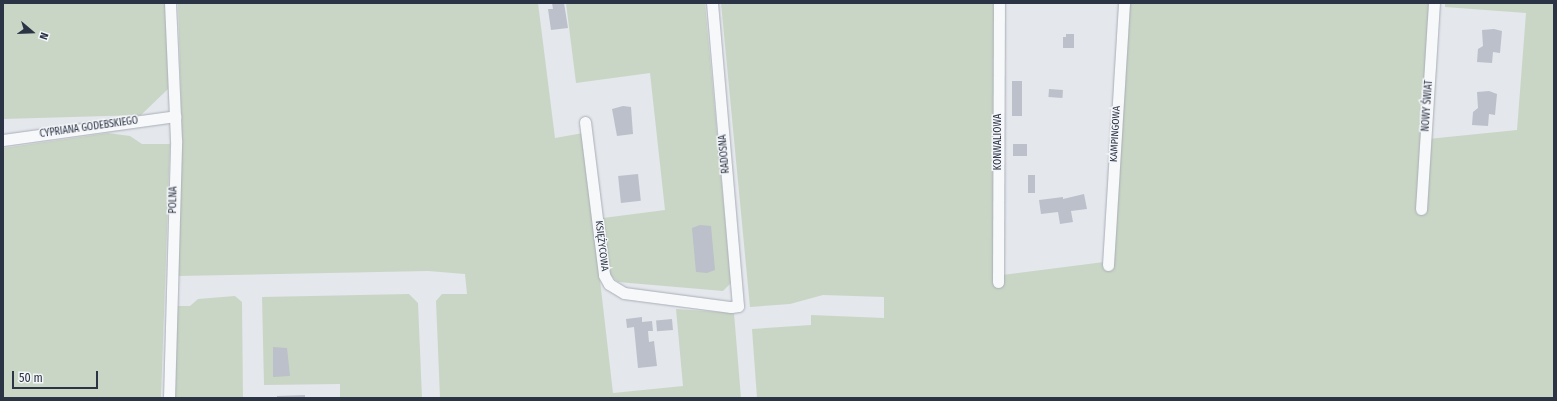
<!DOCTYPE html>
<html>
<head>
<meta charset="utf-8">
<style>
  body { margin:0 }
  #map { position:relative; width:1557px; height:401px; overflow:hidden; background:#e4e7ec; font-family:"Fira Sans Condensed",sans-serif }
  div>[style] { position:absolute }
  .green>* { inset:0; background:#c9d6c5 }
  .building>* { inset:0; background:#bbc0ca; transform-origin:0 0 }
  .roads { filter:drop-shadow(0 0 1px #a9aeb7) drop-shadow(0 0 1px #a9aeb7) }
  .street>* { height:11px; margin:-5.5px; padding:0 5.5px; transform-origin:5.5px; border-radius:5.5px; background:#f7f8fa }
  span { translate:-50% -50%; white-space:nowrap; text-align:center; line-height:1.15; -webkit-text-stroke:3px #f4f6f9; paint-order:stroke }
  .street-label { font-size:10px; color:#2b3445 }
  .frame { position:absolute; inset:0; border:4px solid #2b3445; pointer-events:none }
  .north { position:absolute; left:12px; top:12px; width:40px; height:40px; -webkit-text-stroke:3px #f4f6f9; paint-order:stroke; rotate:109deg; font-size:11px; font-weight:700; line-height:16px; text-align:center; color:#2b3445 }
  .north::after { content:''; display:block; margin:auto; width:14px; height:18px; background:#2b3445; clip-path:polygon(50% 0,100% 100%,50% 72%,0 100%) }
  .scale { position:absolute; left:12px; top:371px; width:86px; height:18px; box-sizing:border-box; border:2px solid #2b3445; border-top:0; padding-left:5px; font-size:12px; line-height:14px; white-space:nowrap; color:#2b3445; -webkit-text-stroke:3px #f4f6f9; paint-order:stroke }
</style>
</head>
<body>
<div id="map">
  <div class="green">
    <i style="clip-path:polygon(3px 3px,167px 3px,168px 89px,141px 115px,3px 119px)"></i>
    <i style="clip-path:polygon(178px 3px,538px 3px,555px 138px,583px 133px,613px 393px,683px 386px,676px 309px,734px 313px,741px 398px,440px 398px,436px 301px,442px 294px,467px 294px,465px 274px,428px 271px,178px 276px,182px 135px)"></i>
    <i style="clip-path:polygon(566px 3px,705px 3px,731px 283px,723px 291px,618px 282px,610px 275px,603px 218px,665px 210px,650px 73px,576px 83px)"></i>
    <i style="clip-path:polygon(721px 3px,997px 3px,1002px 275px,1104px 262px,1128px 3px,1431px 3px,1428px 139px,1517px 130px,1526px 13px,1445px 7px,1445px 3px,1554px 3px,1554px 398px,757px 398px,752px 329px,811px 325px,811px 315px,884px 318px,884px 297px,823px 295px,790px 304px,750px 307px)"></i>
    <i style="clip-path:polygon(108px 133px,130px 136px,142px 144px,170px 144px,161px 398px,3px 398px,3px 148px)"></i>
    <i style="clip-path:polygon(409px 294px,418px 303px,422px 398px,340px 398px,340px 384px,264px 385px,262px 297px)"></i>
    <i style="clip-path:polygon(235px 296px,242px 302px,243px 398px,175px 398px,177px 306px,190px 306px,198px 299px)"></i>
  </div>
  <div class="building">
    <i style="clip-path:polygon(552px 3px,564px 3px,568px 28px,551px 30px,548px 9px,553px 9px)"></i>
    <i style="clip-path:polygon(1494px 29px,1502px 31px,1500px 53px,1493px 52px,1492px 63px,1477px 62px,1478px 49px,1483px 46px,1482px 30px)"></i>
    <i style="clip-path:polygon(1066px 34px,1074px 34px,1074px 48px,1063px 48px,1063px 37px,1066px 37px)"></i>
    <i style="left:1012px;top:81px;width:10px;height:35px"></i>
    <i style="left:1049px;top:89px;width:14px;height:8px;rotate:4deg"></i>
    <i style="clip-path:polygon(1489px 91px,1497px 94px,1495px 115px,1489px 114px,1488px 126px,1472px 125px,1473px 112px,1478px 108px,1477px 92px)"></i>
    <i style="clip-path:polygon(623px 106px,631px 107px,633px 134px,617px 136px,612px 109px)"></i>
    <i style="left:1013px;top:144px;width:14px;height:12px"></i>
    <i style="left:638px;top:174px;width:27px;height:20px;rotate:84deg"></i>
    <i style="left:1028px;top:175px;width:7px;height:18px"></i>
    <i style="clip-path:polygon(1084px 194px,1087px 209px,1071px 211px,1073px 222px,1060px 224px,1058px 212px,1041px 214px,1039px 200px,1063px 197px,1063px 199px)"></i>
    <i style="clip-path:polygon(700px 225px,711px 226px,715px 270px,707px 273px,696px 272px,692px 228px)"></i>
    <i style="clip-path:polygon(642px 317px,642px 322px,652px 321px,653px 331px,648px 331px,649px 342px,654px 341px,657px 366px,638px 368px,634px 327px,627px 328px,626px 319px)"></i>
    <i style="left:672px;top:319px;width:11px;height:16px;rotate:85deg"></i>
    <i style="clip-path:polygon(273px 347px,287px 348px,290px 376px,273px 377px)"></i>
    <i style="clip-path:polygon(305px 395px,305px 398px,277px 398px,277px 396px)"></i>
  </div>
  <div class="roads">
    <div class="street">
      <i style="left:585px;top:122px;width:154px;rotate:82.9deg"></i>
      <i style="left:604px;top:275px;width:10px;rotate:61deg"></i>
      <i style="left:609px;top:284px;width:17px;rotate:31deg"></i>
      <i style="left:624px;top:293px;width:108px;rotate:7.5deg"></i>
      <i style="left:731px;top:307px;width:7px;rotate:-8deg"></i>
      <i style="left:738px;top:306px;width:304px;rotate:-94.9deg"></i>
      <i style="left:3px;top:140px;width:174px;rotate:-7.9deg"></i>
      <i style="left:1421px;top:209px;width:206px;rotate:-86.4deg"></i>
      <i style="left:1108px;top:265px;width:262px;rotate:-86.5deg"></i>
      <i style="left:998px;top:282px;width:279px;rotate:-89.8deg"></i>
      <i style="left:169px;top:398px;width:258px;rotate:-88.4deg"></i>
      <i style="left:176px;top:140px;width:137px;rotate:-92.5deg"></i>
    </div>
  </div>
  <div class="street-label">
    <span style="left:1428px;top:106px;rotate:-86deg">NOWY ŚWIAT</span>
    <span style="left:89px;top:128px;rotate:-8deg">CYPRIANA GODEBSKIEGO</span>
    <span style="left:1116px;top:134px;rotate:-87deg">KAMPINGOWA</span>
    <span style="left:999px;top:142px;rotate:-90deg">KONWALIOWA</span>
    <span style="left:725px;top:154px;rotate:-95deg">RADOSNA</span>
    <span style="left:174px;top:200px;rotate:-89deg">POLNA</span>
    <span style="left:601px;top:246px;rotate:83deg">KSIĘŻYCOWA</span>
  </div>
  <div class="frame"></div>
  <div class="north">N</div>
  <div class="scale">50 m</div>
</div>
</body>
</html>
